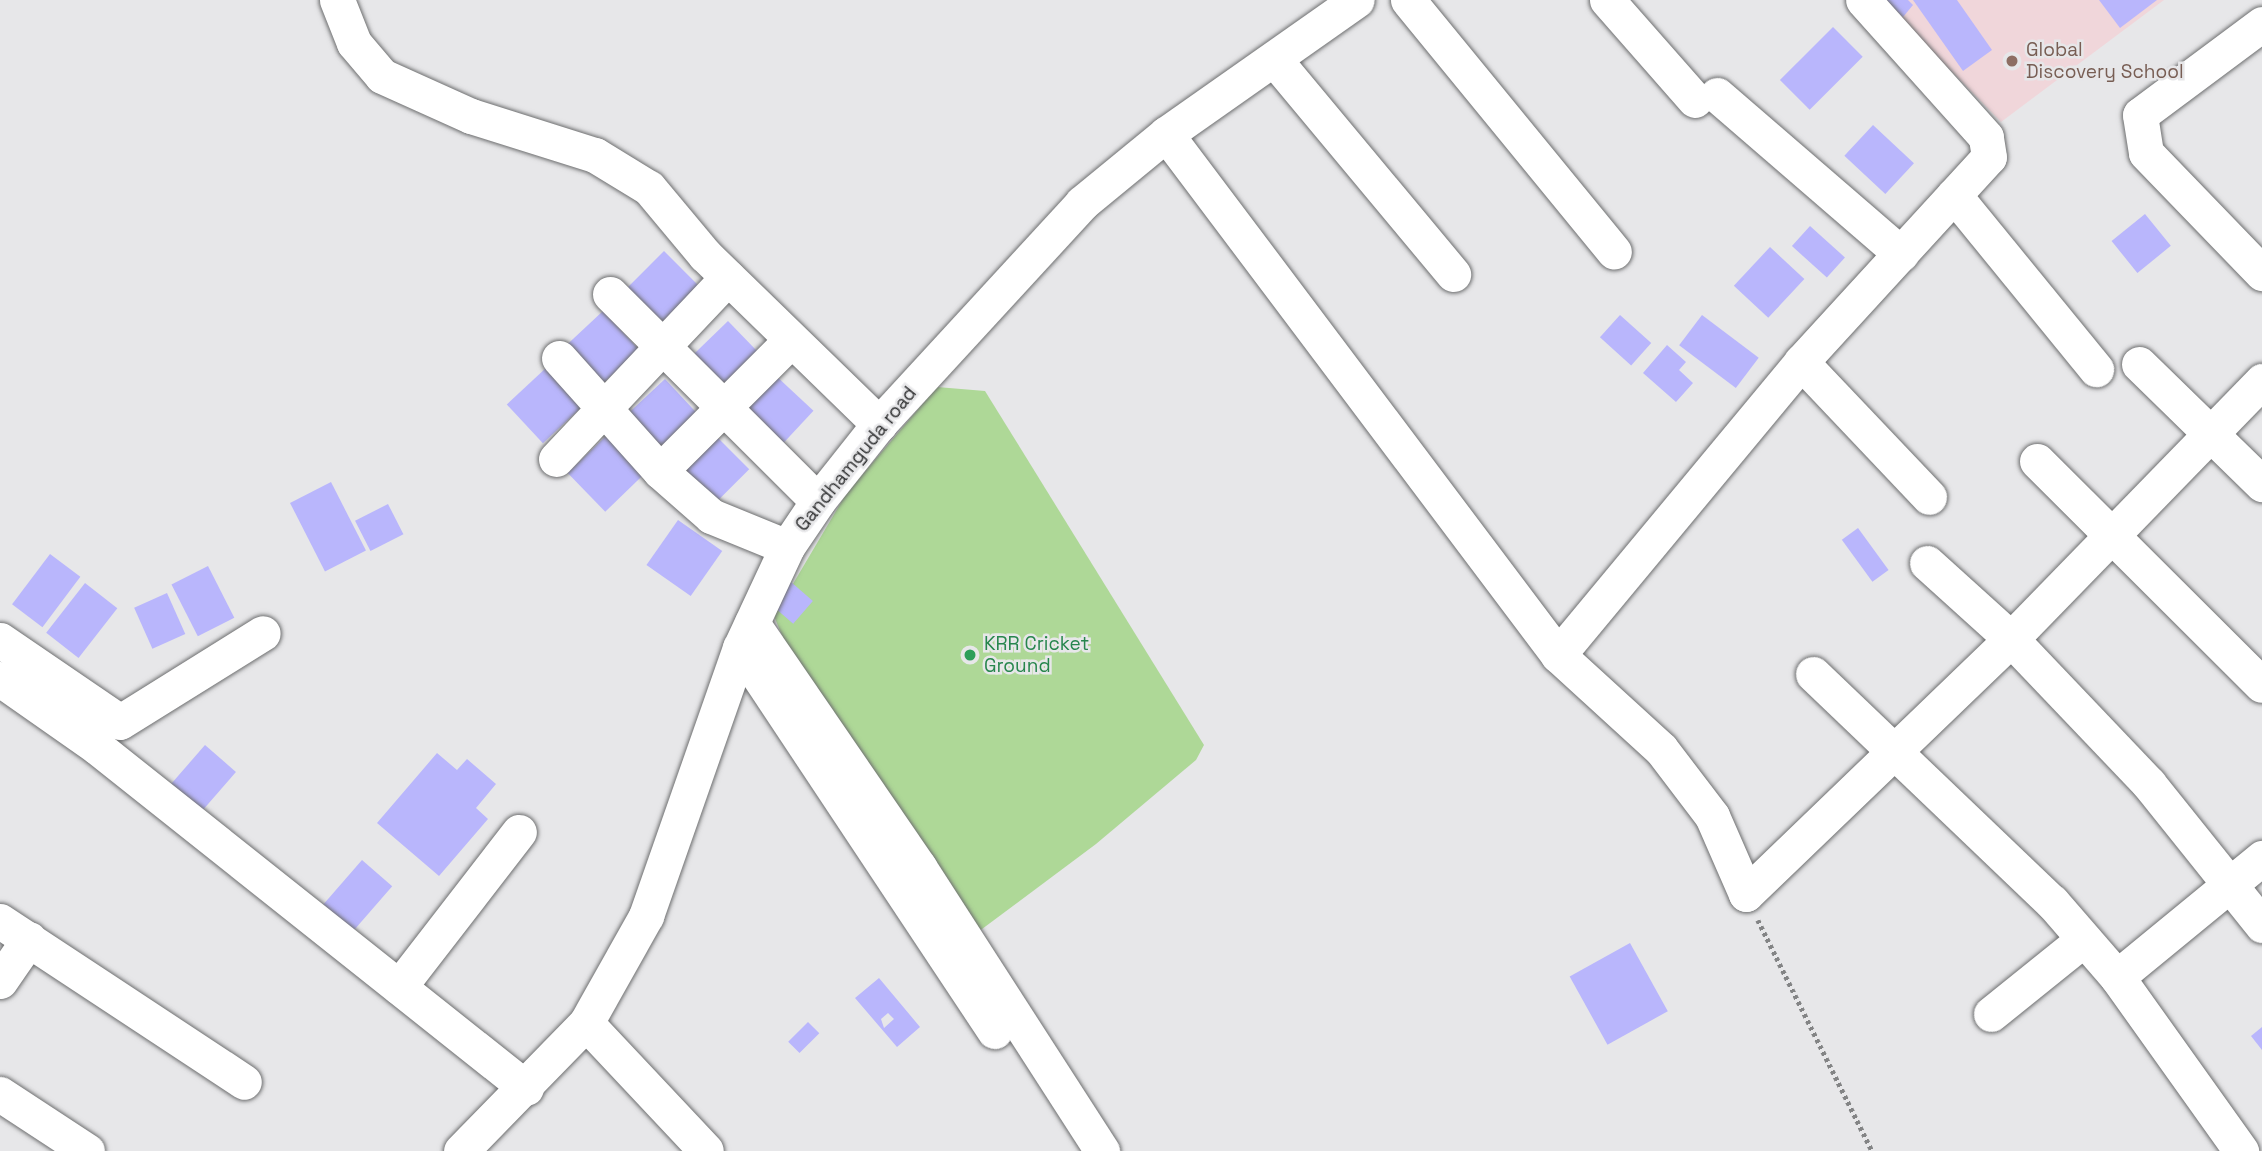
<!DOCTYPE html>
<html>
<head>
<meta charset="utf-8">
<style>
  body { margin:0 }
  #map { position:relative; width:2262px; height:1151px; overflow:hidden; background:#e7e7e9; font-family:"Space Grotesk",sans-serif }
  div>[style] { position:absolute }
  .education>* { inset:0; background:#f0d6da }
  .green>* { inset:0; background:#aed897 }
  .building>* { inset:0; background:#b9b6fc; transform-origin:0 0 }
  .path>* { height:4.5px; margin-top:-2.25px; transform-origin:0; background:repeating-linear-gradient(90deg,#838485 0 3.5px,transparent 0 7px) }
  .roads { filter:drop-shadow(0 0 2px #6d6e6f) drop-shadow(0 0 2px #6d6e6f) }
  .minor>* { height:35px; margin:-17.5px; padding:0 17.5px; transform-origin:17.5px; border-radius:17.5px; background:#fff }
  .dots>* { width:19px; height:19px; translate:-50% -50%; box-sizing:border-box; border:4px solid #e7e7e9; border-radius:50% }
  span { translate:-50% -50%; white-space:nowrap; text-align:center; line-height:1.15; -webkit-text-stroke:5px #e7e7e9; paint-order:stroke }
  .education-label { font-size:19px; color:#785e54 }
  .left { translate:0 -50%; text-align:left }
  .street-label { font-size:19px; color:#303132 }
  .leisure-label { font-size:19px; color:#27864d }
</style>
</head>
<body>
<div id="map">
  <div class="education">
    <i style="clip-path:polygon(1882px 0,2164px 0,2001px 122px)"></i>
  </div>
  <div class="green">
    <i style="clip-path:polygon(937px 387px,985px 391px,1204px 745px,1196px 760px,1096px 844px,974px 935px,799px 677px,774px 616px,846px 494px)"></i>
  </div>
  <div class="building">
    <i style="clip-path:polygon(1885px 0,1908px 0,1913px 5px,1903px 17px)"></i>
    <i style="clip-path:polygon(1913px 0,1957px 0,1992px 50px,1963px 71px)"></i>
    <i style="clip-path:polygon(2099px 0,2157px 0,2120px 28px)"></i>
    <i style="left:1833px;top:27px;width:42px;height:75px;rotate:45deg"></i>
    <i style="left:1873px;top:125px;width:56px;height:42px;rotate:43deg"></i>
    <i style="left:2145px;top:214px;width:41px;height:43px;rotate:51deg"></i>
    <i style="left:1810px;top:226px;width:47px;height:27px;rotate:42deg"></i>
    <i style="left:1770px;top:247px;width:47px;height:53px;rotate:43deg"></i>
    <i style="left:664px;top:251px;width:54px;height:55px;rotate:45deg"></i>
    <i style="left:603px;top:311px;width:53px;height:56px;rotate:47deg"></i>
    <i style="left:1620px;top:315px;width:42px;height:30px;rotate:42deg"></i>
    <i style="left:1702px;top:315px;width:71px;height:38px;rotate:37deg"></i>
    <i style="left:728px;top:321px;width:53px;height:56px;rotate:46deg"></i>
    <i style="clip-path:polygon(1667px 345px,1686px 362px,1679px 370px,1693px 383px,1676px 402px,1643px 373px)"></i>
    <i style="left:547px;top:367px;width:53px;height:55px;rotate:47deg"></i>
    <i style="left:774px;top:374px;width:54px;height:56px;rotate:43deg"></i>
    <i style="left:665px;top:379px;width:54px;height:56px;rotate:47deg"></i>
    <i style="left:711px;top:431px;width:54px;height:56px;rotate:45deg"></i>
    <i style="left:608px;top:434px;width:54px;height:56px;rotate:46deg"></i>
    <i style="left:331px;top:482px;width:77px;height:46px;rotate:63deg"></i>
    <i style="left:388px;top:504px;width:34px;height:37px;rotate:63deg"></i>
    <i style="left:678px;top:520px;width:54px;height:55px;rotate:35deg"></i>
    <i style="left:1858px;top:528px;width:52px;height:20px;rotate:54deg"></i>
    <i style="left:50px;top:554px;width:38px;height:63px;rotate:37deg"></i>
    <i style="left:208px;top:566px;width:58px;height:41px;rotate:63deg"></i>
    <i style="left:791px;top:582px;width:29px;height:30px;rotate:41deg"></i>
    <i style="left:85px;top:583px;width:41px;height:63px;rotate:38deg"></i>
    <i style="left:167px;top:593px;width:45px;height:36px;rotate:66deg"></i>
    <i style="left:205px;top:745px;width:41px;height:60px;rotate:41deg"></i>
    <i style="clip-path:polygon(437px 753px,457px 770px,467px 759px,496px 784px,476px 808px,488px 819px,439px 876px,377px 823px)"></i>
    <i style="left:362px;top:860px;width:40px;height:59px;rotate:41deg"></i>
    <i style="left:1630px;top:943px;width:78px;height:69px;rotate:61deg"></i>
    <i style="clip-path:polygon(evenodd,879px 978px,920px 1027px,897px 1047px,855px 998px,879px 978px,888px 1013px,894px 1019px,884px 1028px,881px 1019px,888px 1013px)"></i>
    <i style="left:808px;top:1022px;width:16px;height:28px;rotate:45deg"></i>
    <i style="clip-path:polygon(2262px 1027px,2262px 1050px,2251px 1036px)"></i>
  </div>
  <div class="path">
    <i style="left:1758px;top:920px;width:258px;rotate:63.7deg"></i>
  </div>
  <div class="roads">
    <div class="minor">
      <i style="left:337px;top:0;width:46px;rotate:68.4deg"></i>
      <i style="left:354px;top:43px;width:43px;rotate:49.7deg"></i>
      <i style="left:382px;top:76px;width:98px;rotate:24.2deg"></i>
      <i style="left:471px;top:116px;width:130px;rotate:17.5deg"></i>
      <i style="left:595px;top:155px;width:63px;rotate:31.4deg"></i>
      <i style="left:649px;top:188px;width:87px;rotate:50.1deg"></i>
      <i style="left:705px;top:255px;width:243px;rotate:44.2deg"></i>
      <i style="left:1408px;top:0;width:325px;rotate:50.7deg"></i>
      <i style="left:1607px;top:0;width:133px;rotate:48.7deg"></i>
      <i style="left:2262px;top:24px;width:152px;rotate:143.3deg"></i>
      <i style="left:2140px;top:115px;width:38px;rotate:81deg"></i>
      <i style="left:2146px;top:153px;width:167px;rotate:46deg"></i>
      <i style="left:1274px;top:59px;width:280px;rotate:50.2deg"></i>
      <i style="left:1717px;top:95px;width:243px;rotate:40.8deg"></i>
      <i style="left:1166px;top:134px;width:652px;rotate:53.04deg"></i>
      <i style="left:1558px;top:655px;width:139px;rotate:42.4deg"></i>
      <i style="left:1661px;top:749px;width:84px;rotate:52.7deg"></i>
      <i style="left:1712px;top:816px;width:85px;rotate:66.4deg"></i>
      <i style="left:1746px;top:894px;width:368px;rotate:-43.9deg"></i>
      <i style="left:2011px;top:639px;width:360px;rotate:-45.8deg"></i>
      <i style="left:1954px;top:195px;width:225px;rotate:50.8deg"></i>
      <i style="left:610px;top:294px;width:293px;rotate:44.9deg"></i>
      <i style="left:559px;top:358px;width:152px;rotate:48.2deg"></i>
      <i style="left:660px;top:471px;width:68px;rotate:41.4deg"></i>
      <i style="left:711px;top:516px;width:82px;rotate:22.2deg"></i>
      <i style="left:1801px;top:362px;width:186px;rotate:46.5deg"></i>
      <i style="left:2139px;top:364px;width:172px;rotate:44.3deg"></i>
      <i style="left:556px;top:459px;width:250px;rotate:-46.6deg"></i>
      <i style="left:2037px;top:461px;width:317px;rotate:44.9deg"></i>
      <i style="left:660px;top:471px;width:185px;rotate:-45deg"></i>
      <i style="left:1927px;top:563px;width:113px;rotate:42.1deg"></i>
      <i style="left:2011px;top:639px;width:200px;rotate:46.4deg"></i>
      <i style="left:2149px;top:784px;width:181px;rotate:51.3deg"></i>
      <i style="left:752px;top:623px;width:296px;rotate:55.6deg"></i>
      <i style="left:919px;top:867px;width:338px;rotate:57.2deg"></i>
      <i style="left:0;top:640px;width:145px;rotate:34.3deg"></i>
      <i style="left:120px;top:722px;width:168px;rotate:-31.9deg"></i>
      <i style="left:740px;top:648px;width:460px;rotate:56.4deg"></i>
      <i style="left:1558px;top:655px;width:381px;rotate:-50.3deg"></i>
      <i style="left:1801px;top:362px;width:278px;rotate:-47.5deg"></i>
      <i style="left:1989px;top:157px;width:20px;rotate:-99deg"></i>
      <i style="left:1986px;top:137px;width:184px;rotate:-131.9deg"></i>
      <i style="left:1813px;top:674px;width:330px;rotate:43.7deg"></i>
      <i style="left:2052px;top:902px;width:99px;rotate:49.1deg"></i>
      <i style="left:2117px;top:977px;width:214px;rotate:54.5deg"></i>
      <i style="left:0;top:679px;width:118px;rotate:35deg"></i>
      <i style="left:97px;top:747px;width:548px;rotate:38.48deg"></i>
      <i style="left:0;top:921px;width:292px;rotate:33.4deg"></i>
      <i style="left:2117px;top:977px;width:188px;rotate:-39.4deg"></i>
      <i style="left:0;top:981px;width:51px;rotate:-55.4deg"></i>
      <i style="left:399px;top:987px;width:196px;rotate:-52.3deg"></i>
      <i style="left:1991px;top:1014px;width:119px;rotate:-38.9deg"></i>
      <i style="left:586px;top:1023px;width:175px;rotate:46.8deg"></i>
      <i style="left:0;top:1094px;width:104px;rotate:33.2deg"></i>
      <i style="left:461px;top:1151px;width:179px;rotate:-45.7deg"></i>
      <i style="left:586px;top:1023px;width:123px;rotate:-60.7deg"></i>
      <i style="left:646px;top:916px;width:284px;rotate:-70.7deg"></i>
      <i style="left:740px;top:648px;width:111px;rotate:-65deg"></i>
      <i style="left:787px;top:547px;width:55px;rotate:-56deg"></i>
      <i style="left:818px;top:501px;width:98px;rotate:-51.6deg"></i>
      <i style="left:879px;top:424px;width:300px;rotate:-47.4deg"></i>
      <i style="left:1082px;top:203px;width:109px;rotate:-39.4deg"></i>
      <i style="left:1166px;top:134px;width:233px;rotate:-35.1deg"></i>
    </div>
  </div>
  <div class="dots">
    <i style="left:2012px;top:61px;background:#8d6e63"></i>
    <i style="left:970px;top:655px;background:#2e9e5b"></i>
  </div>
  <div class="education-label">
    <span class="left" style="left:2026px;top:61px">Global<br>Discovery School</span>
  </div>
  <div class="street-label">
    <span style="left:856px;top:459px;rotate:-51deg">Gandhamguda road</span>
  </div>
  <div class="leisure-label">
    <span class="left" style="left:984px;top:655px">KRR Cricket<br>Ground</span>
  </div>
</div>
</body>
</html>
